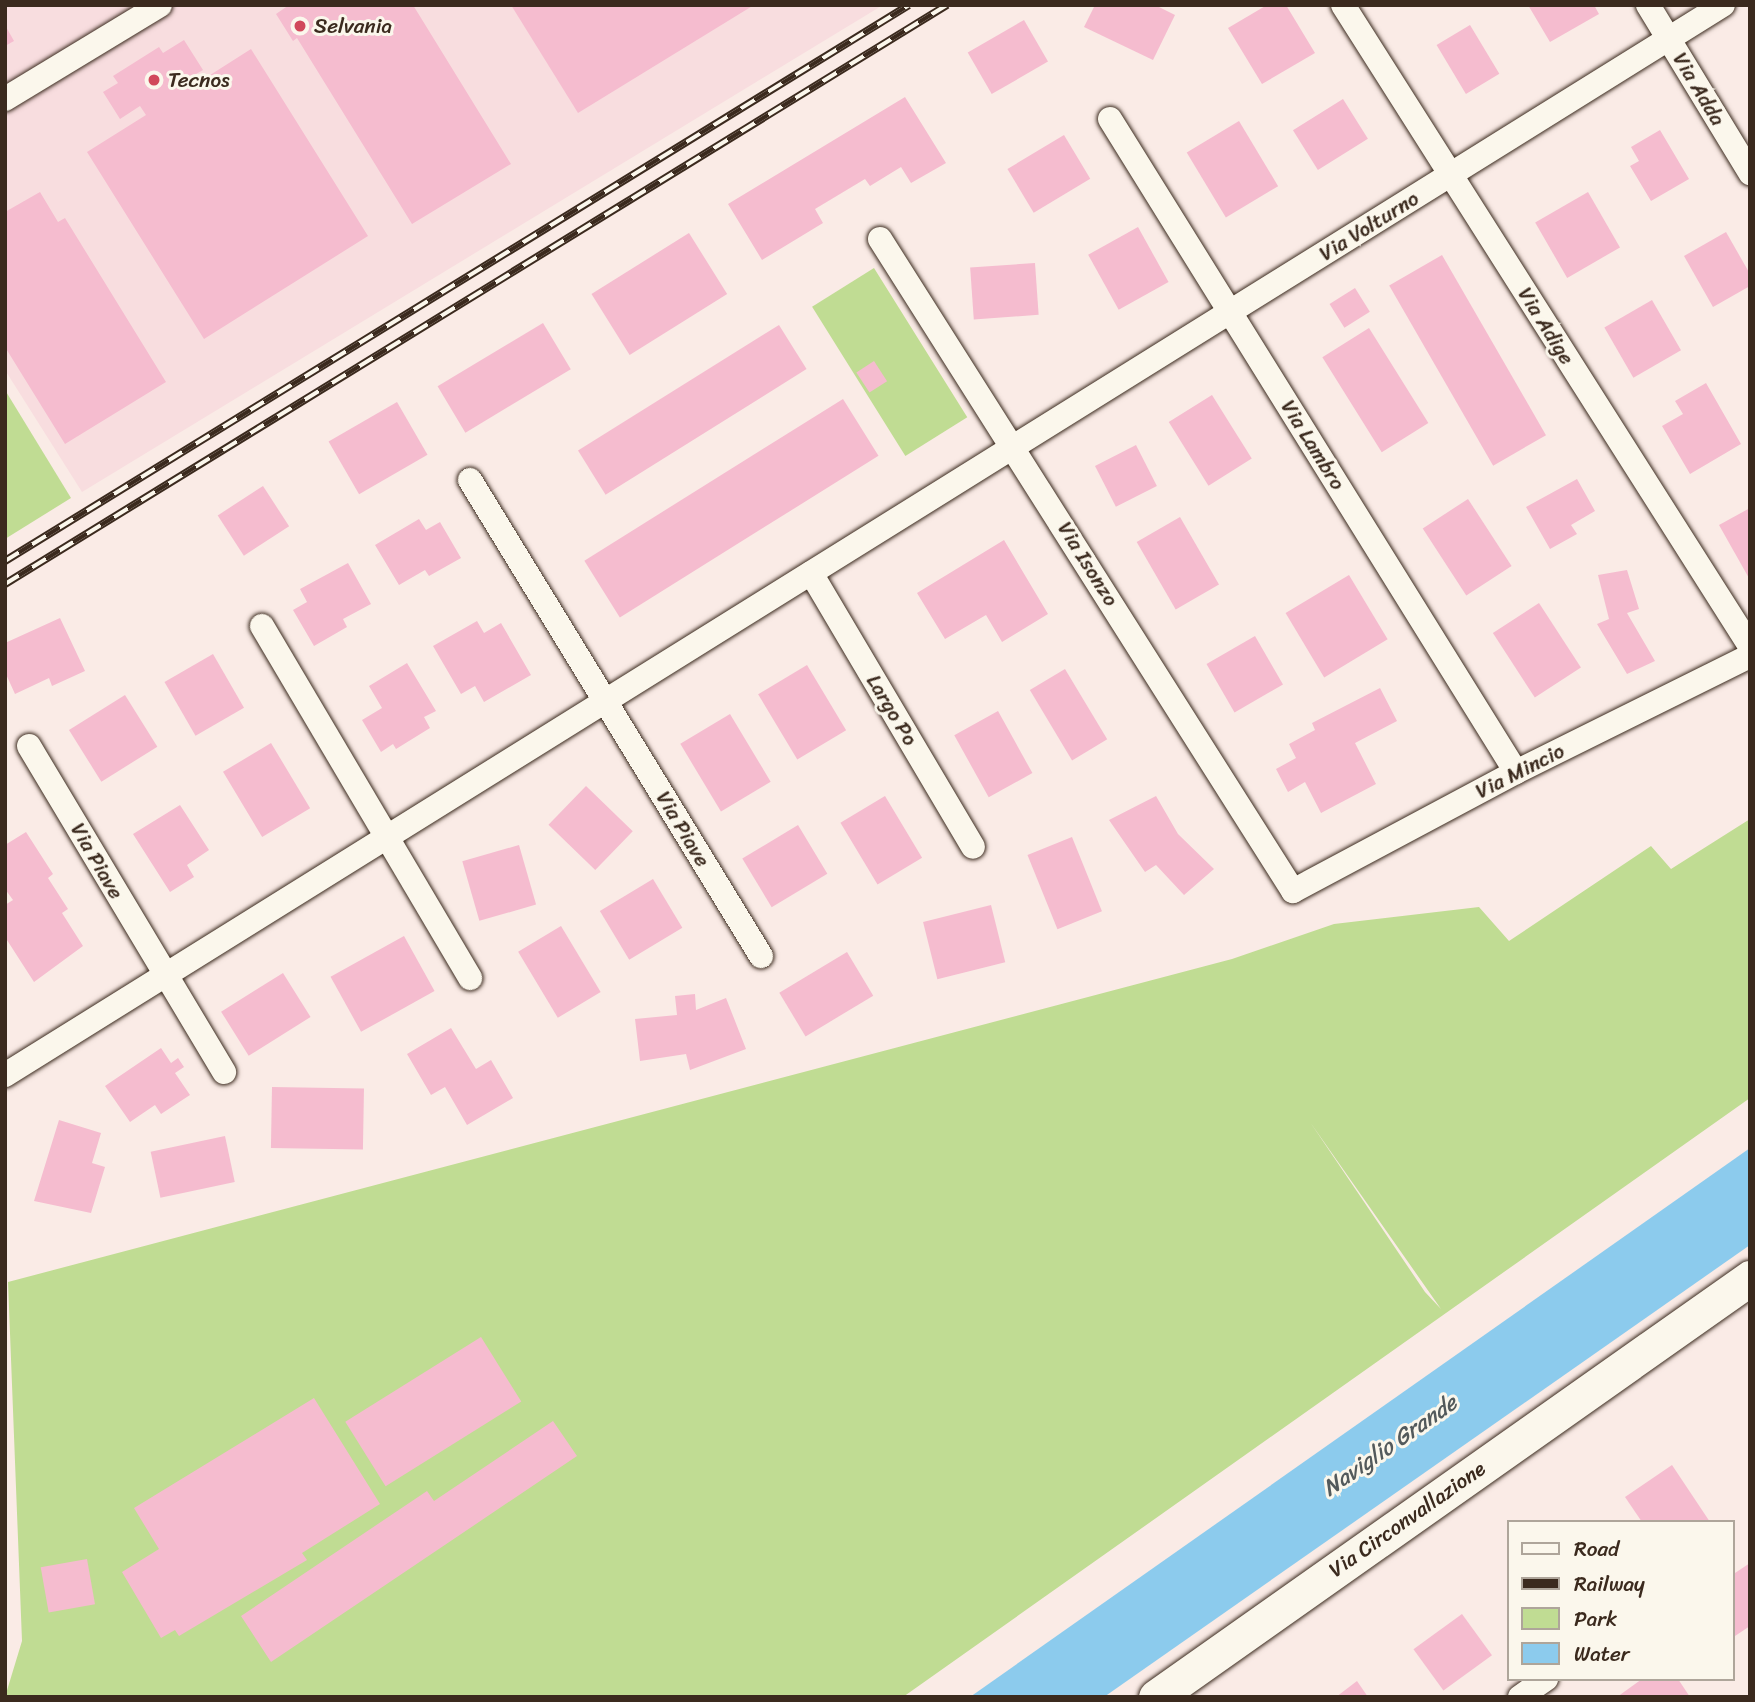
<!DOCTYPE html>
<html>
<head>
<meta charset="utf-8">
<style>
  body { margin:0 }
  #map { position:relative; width:1755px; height:1702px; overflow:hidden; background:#faebe6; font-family:Sriracha,sans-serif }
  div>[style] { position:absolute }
  .built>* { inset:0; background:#f8dddf }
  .green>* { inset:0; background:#c0dc93; transform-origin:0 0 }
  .water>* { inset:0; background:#8ccbed }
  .building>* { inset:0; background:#f5bccf; transform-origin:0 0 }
  .roads { filter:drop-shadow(0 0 2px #3b2a1e) drop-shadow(0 0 2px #3b2a1e) }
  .minor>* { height:24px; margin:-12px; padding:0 12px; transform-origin:12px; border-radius:12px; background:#fbf7ec }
  .secondary>* { height:35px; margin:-17.5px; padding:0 17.5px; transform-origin:17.5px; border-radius:17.5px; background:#fbf7ec }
  .rail>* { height:8px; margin-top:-4px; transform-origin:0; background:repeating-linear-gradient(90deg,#fbf7ec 0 16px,#3b2a1e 0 32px); box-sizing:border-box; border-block:2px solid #3b2a1e }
  .dots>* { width:19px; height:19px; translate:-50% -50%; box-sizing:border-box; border:4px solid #fbf7ec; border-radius:50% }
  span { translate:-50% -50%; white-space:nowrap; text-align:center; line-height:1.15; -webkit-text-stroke:6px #fbf7ec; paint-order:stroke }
  .poi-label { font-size:21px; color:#3b2a1e }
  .left { translate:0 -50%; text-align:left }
  .street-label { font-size:21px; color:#3b2a1e }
  .water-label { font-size:23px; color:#535a5c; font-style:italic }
  .frame { position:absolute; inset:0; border:7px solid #3b2a1e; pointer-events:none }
  .legend { position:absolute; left:1507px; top:1520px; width:228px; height:161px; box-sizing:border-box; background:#fbf7ec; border:2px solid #aea59a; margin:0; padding:9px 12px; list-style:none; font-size:21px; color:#3b2a1e }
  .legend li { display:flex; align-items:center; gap:14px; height:35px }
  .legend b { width:35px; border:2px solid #aea59a }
</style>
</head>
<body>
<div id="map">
  <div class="built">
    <i style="clip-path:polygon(5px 5px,883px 5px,82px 492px,5px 370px)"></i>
  </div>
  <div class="green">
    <i style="left:874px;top:268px;width:176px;height:73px;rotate:58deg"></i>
    <i style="clip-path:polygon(5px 390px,71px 498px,5px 539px)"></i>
    <i style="clip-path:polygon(evenodd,1750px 819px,1750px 1098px,903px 1697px,5px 1697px,22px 1641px,8px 1282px,1232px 959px,1334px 924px,1479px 907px,1509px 941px,1651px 846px,1671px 869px,1750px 819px,1310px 1122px,1441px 1309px,1425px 1292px,1310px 1122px)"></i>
  </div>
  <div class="water">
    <i style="clip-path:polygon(1750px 1148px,1750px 1245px,1104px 1697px,970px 1697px)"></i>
  </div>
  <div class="building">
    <i style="clip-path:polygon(289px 5px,413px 5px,511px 164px,412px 224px,297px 38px,293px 41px,276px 14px)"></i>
    <i style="clip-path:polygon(511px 5px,754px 5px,578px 113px)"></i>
    <i style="clip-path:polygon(1095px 5px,1155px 5px,1175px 15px,1153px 60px,1084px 27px)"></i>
    <i style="clip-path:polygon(1267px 5px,1286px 5px,1315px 53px,1262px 84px,1228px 28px)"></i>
    <i style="clip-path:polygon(1528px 5px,1594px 5px,1599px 14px,1550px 42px)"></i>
    <i style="left:1024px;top:20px;width:48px;height:65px;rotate:60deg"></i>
    <i style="clip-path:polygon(5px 25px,14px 41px,5px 46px)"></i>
    <i style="left:1470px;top:25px;width:57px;height:39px;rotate:59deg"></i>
    <i style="clip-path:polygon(184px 40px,203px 70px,191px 77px,196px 84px,251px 49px,368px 236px,204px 339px,87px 152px,146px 115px,140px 106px,120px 119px,103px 92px,118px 83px,113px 76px,159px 47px,163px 53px)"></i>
    <i style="clip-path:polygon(905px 97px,946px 163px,911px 183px,901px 167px,870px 186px,865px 179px,815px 209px,823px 223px,762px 260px,728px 204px)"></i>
    <i style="left:1343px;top:99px;width:47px;height:59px;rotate:58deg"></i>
    <i style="left:1239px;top:121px;width:76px;height:61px;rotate:59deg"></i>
    <i style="clip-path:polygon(1660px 130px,1689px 179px,1651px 201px,1630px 166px,1639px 161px,1631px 147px)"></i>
    <i style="left:1064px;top:135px;width:51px;height:66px;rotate:59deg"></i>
    <i style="clip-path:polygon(40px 192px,58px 222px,65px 218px,166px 382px,65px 444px,5px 347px,5px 212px)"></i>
    <i style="left:1588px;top:192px;width:64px;height:61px;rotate:60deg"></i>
    <i style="left:1138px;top:227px;width:63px;height:57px;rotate:61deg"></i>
    <i style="clip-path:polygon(1726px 232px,1750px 274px,1750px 286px,1713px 307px,1684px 256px)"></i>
    <i style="left:689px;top:233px;width:72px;height:115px;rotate:58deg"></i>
    <i style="left:1442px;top:255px;width:208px;height:61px;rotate:60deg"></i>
    <i style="left:1035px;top:263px;width:52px;height:65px;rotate:86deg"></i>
    <i style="left:1355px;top:288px;width:28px;height:30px;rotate:58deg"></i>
    <i style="left:1652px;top:300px;width:58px;height:55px;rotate:60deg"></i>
    <i style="left:543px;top:323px;width:54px;height:123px;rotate:59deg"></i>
    <i style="left:779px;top:325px;width:52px;height:237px;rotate:58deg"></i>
    <i style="left:1369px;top:328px;width:112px;height:55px;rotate:58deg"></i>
    <i style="left:874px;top:361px;width:24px;height:21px;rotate:57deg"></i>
    <i style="clip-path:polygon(1706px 383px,1741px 444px,1690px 474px,1662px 426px,1683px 414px,1675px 401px)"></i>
    <i style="left:1212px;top:395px;width:75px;height:51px;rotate:58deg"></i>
    <i style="left:843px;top:399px;width:67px;height:305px;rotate:58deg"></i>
    <i style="left:397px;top:402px;width:61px;height:79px;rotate:60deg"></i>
    <i style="left:1136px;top:445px;width:46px;height:46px;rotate:63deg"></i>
    <i style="clip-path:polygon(1577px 479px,1595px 511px,1571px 525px,1577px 534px,1550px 549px,1526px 507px)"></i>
    <i style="left:263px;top:486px;width:48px;height:54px;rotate:57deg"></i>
    <i style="left:1468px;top:499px;width:80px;height:54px;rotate:57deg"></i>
    <i style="clip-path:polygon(1750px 508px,1750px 580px,1719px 525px)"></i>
    <i style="left:1180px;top:517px;width:78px;height:50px;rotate:60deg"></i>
    <i style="clip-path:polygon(419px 519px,426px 530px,440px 522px,461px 558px,429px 576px,425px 570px,399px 585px,375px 545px)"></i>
    <i style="clip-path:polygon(1004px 540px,1048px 614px,1002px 642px,986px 615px,945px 639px,917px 593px)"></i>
    <i style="clip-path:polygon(348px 563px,371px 604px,343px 619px,347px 627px,314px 646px,293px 610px,307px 602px,300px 589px)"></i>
    <i style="clip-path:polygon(1627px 570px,1639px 609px,1627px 613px,1655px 661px,1627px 674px,1597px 624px,1609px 619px,1598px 575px)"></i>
    <i style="left:1349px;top:575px;width:75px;height:74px;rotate:59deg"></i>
    <i style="left:1539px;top:603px;width:77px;height:55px;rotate:57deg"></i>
    <i style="clip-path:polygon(60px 618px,85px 671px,52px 686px,49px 678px,15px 694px,5px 672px,5px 643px)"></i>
    <i style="clip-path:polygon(477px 621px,484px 633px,501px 623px,531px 675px,484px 702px,475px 686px,461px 694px,433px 646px)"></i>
    <i style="left:1255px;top:636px;width:56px;height:56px;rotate:60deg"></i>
    <i style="left:213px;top:654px;width:62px;height:56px;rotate:60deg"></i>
    <i style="clip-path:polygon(407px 663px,436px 711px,424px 717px,430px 728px,396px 749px,393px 744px,381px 752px,362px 720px,382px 708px,369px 686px)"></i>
    <i style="left:807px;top:665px;width:76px;height:57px;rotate:59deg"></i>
    <i style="left:1065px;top:669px;width:82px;height:41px;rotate:59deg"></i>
    <i style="clip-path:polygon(1380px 688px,1397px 721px,1355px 743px,1376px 784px,1321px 813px,1305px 782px,1288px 792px,1276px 769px,1296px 758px,1289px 744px,1315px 730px,1312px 723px)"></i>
    <i style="left:125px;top:695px;width:61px;height:66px;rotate:58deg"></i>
    <i style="left:998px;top:711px;width:71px;height:50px;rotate:61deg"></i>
    <i style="left:730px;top:714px;width:79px;height:58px;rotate:59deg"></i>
    <i style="left:271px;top:743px;width:76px;height:56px;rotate:59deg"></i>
    <i style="left:586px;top:786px;width:65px;height:54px;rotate:44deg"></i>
    <i style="left:885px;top:796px;width:72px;height:52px;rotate:59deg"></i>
    <i style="clip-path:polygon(1156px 796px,1178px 834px,1214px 869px,1184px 895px,1156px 865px,1145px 872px,1109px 820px)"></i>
    <i style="clip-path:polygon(180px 805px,209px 850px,187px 865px,194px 877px,170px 892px,133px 834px)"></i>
    <i style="left:798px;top:825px;width:57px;height:65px;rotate:59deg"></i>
    <i style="clip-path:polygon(26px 832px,53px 874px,48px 878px,68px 909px,62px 913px,83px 946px,34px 982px,5px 937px,5px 905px,13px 900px,5px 889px,5px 845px)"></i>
    <i style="left:1072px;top:837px;width:80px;height:48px;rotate:68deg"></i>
    <i style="left:519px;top:845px;width:62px;height:59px;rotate:74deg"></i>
    <i style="left:653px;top:879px;width:57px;height:62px;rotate:59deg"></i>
    <i style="left:991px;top:905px;width:59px;height:70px;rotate:76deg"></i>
    <i style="left:561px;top:926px;width:77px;height:50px;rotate:59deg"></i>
    <i style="left:404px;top:936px;width:63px;height:84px;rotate:61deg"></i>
    <i style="left:847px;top:952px;width:51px;height:79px;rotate:59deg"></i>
    <i style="left:283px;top:973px;width:52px;height:73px;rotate:58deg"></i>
    <i style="clip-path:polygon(695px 994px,696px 1010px,726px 998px,746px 1049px,690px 1070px,686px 1054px,640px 1061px,635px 1019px,677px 1015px,675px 996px)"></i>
    <i style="clip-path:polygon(451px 1028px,476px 1069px,491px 1060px,513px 1098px,467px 1125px,445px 1087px,431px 1095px,407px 1054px)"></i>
    <i style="clip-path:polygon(161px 1048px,171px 1063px,178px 1058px,184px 1067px,175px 1073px,190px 1095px,161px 1114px,155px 1105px,130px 1122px,105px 1086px)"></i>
    <i style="left:272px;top:1087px;width:92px;height:61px;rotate:1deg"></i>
    <i style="clip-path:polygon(59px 1120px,101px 1133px,92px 1163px,105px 1167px,91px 1213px,34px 1201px)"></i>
    <i style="left:225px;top:1136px;width:47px;height:76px;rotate:78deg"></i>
    <i style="left:481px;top:1337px;width:76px;height:160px;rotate:58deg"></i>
    <i style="clip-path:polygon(314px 1398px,380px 1504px,302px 1553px,307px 1560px,179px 1636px,175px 1630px,161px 1638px,122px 1572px,159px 1549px,134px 1508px)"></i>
    <i style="clip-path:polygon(553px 1421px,577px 1456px,271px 1662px,241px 1616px,427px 1491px,434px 1501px)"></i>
    <i style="clip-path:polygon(1672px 1465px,1710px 1522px,1642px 1522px,1625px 1497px)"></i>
    <i style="left:87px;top:1559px;width:46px;height:47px;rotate:80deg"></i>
    <i style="clip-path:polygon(1750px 1563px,1750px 1626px,1732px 1638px,1732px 1575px)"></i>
    <i style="left:1462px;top:1614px;width:51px;height:60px;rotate:54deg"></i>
    <i style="clip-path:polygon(1642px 1679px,1678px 1679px,1690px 1697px,1617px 1697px)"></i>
    <i style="clip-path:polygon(1357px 1681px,1368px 1697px,1336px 1697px)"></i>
  </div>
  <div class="roads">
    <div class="minor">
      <i style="left:1343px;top:5px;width:759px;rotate:57.59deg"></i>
      <i style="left:1648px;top:5px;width:197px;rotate:58.7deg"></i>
      <i style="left:5px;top:99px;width:181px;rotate:-31.2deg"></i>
      <i style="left:1110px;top:119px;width:769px;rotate:58.13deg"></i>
      <i style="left:880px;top:239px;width:772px;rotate:57.65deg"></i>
      <i style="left:1293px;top:891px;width:253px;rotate:-28.1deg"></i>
      <i style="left:1516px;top:772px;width:261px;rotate:-26.4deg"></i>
      <i style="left:470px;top:480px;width:558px;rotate:58.56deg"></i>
      <i style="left:811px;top:573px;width:318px;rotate:59.4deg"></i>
      <i style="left:262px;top:626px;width:409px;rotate:59.4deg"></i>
      <i style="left:29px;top:746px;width:380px;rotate:59.1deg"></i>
      <i style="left:5px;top:1075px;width:2024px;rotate:-31.92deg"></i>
      <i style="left:1520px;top:1697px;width:32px;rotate:-35deg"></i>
    </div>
    <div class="secondary">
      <i style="left:1156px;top:1697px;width:727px;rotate:-35.2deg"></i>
    </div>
  </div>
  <div class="rail">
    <i style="left:5px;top:561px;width:1061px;rotate:-31.59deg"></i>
    <i style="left:5px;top:584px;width:1106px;rotate:-31.58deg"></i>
  </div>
  <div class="dots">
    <i style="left:300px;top:26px;background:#d1495b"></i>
    <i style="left:154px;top:80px;background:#d1495b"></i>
  </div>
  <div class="poi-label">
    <span class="left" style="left:314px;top:26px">Selvania</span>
    <span class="left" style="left:168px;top:80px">Tecnos</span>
  </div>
  <div class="street-label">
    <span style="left:1699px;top:89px;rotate:59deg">Via Adda</span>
    <span style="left:1369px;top:226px;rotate:-32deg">Via Volturno</span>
    <span style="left:1546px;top:326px;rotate:58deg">Via Adige</span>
    <span style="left:1313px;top:445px;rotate:58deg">Via Lambro</span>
    <span style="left:1088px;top:564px;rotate:58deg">Via Isonzo</span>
    <span style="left:892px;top:710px;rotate:59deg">Largo Po</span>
    <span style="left:1520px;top:771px;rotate:-27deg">Via Mincio</span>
    <span style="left:683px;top:829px;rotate:59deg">Via Piave</span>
    <span style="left:97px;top:861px;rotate:60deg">Via Piave</span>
    <span style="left:1407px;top:1519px;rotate:-35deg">Via Circonvallazione</span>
  </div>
  <div class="water-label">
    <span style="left:1390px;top:1446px;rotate:-35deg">Naviglio Grande</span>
  </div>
  <div class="frame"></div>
  <ul class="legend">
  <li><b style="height:9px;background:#fbf7ec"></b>Road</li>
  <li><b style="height:9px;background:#3b2a1e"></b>Railway</li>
  <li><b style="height:19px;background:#c0dc93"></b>Park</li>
  <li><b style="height:19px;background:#8ccbed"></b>Water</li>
  </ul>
</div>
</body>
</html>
